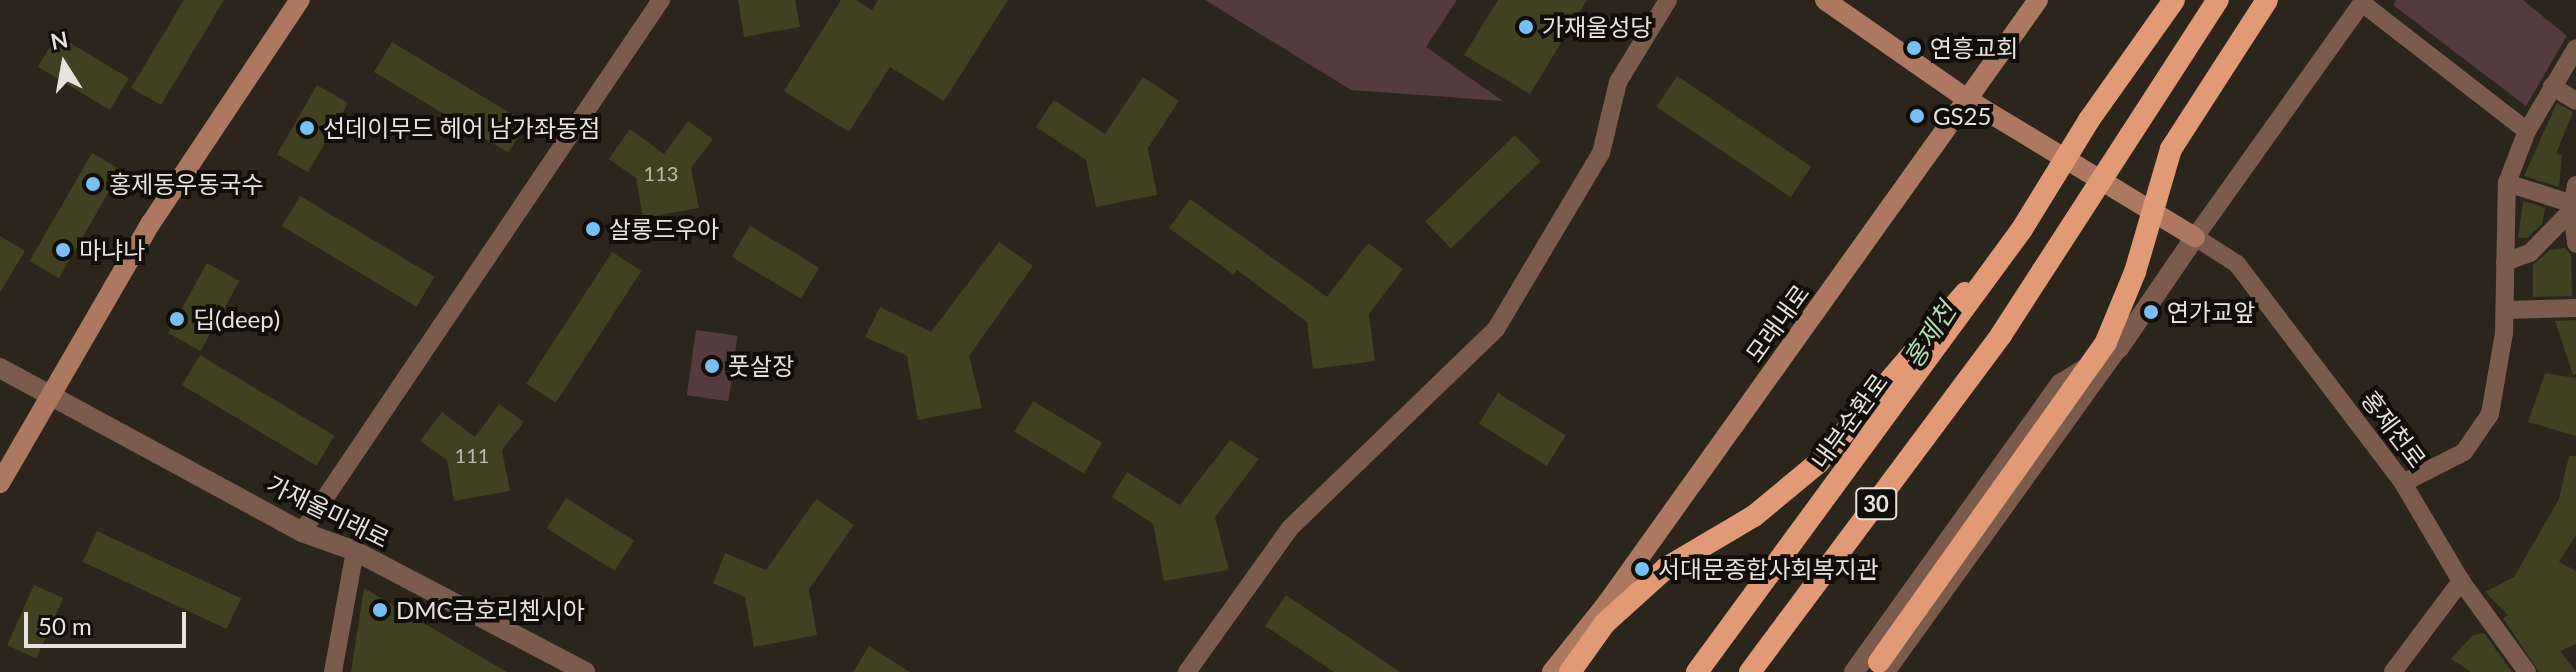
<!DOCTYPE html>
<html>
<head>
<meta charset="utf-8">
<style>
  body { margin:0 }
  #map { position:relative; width:2576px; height:672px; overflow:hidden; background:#2b251b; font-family:Lato,"Noto Sans KR",sans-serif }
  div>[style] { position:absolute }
  .green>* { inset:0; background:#553b3d; transform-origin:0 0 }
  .pier>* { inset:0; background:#2b251b }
  .building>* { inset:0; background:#3f4121; transform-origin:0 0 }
  .minor>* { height:18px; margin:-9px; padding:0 9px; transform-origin:9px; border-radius:9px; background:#7b5b4c }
  .tertiary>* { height:20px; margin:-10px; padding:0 10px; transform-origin:10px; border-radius:10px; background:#7b5b4c }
  .secondary>* { height:20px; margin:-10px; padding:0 10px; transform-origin:10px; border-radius:10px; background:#ac7860 }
  .trunk>* { height:22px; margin:-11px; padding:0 11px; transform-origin:11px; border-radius:11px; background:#e29976 }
  .trunk-bridge>* { height:22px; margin:-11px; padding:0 11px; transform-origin:11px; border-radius:11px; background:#e29976 }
  .dots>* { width:22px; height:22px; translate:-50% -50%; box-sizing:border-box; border:4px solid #110e0a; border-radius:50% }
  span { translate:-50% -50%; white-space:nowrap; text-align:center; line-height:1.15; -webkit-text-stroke:8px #110e0a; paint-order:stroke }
  .number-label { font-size:20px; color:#bdbaad }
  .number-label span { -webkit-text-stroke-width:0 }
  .shield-label span { padding:2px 6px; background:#110e0a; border:2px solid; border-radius:6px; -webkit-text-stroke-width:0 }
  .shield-label { font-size:22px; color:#e7e3dc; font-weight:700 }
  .poi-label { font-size:24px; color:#e7e3dc }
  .left { translate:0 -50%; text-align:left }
  .street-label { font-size:24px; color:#e7e3dc }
  .water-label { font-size:26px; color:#aedcae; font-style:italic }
  .north { position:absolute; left:24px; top:24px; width:80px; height:80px; -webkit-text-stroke:6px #110e0a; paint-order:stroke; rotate:349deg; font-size:22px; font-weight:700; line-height:32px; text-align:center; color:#e7e3dc }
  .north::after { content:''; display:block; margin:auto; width:28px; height:36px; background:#e7e3dc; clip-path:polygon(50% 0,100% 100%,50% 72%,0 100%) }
  .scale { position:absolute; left:24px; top:612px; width:162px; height:36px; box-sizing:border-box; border:4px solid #e7e3dc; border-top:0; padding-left:10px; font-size:24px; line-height:28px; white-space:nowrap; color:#e7e3dc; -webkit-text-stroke:6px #110e0a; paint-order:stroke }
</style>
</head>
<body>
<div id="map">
  <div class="green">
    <i style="clip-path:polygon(1205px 0,1457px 0,1426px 47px,1503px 101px,1351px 90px)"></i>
    <i style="clip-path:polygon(2396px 0,2523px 0,2567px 36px,2526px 106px,2393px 5px)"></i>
    <i style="left:696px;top:330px;width:42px;height:66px;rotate:8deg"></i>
  </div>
  <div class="pier">
    <i style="clip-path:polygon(2161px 0,2242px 0,1758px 672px,1682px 672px,1851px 430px,1846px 427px,2068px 100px,2125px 20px,2140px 31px)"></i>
  </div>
  <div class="building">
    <i style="clip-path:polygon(184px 0,224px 0,161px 105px,131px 88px)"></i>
    <i style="clip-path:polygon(738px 0,795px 0,800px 27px,744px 37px)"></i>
    <i style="clip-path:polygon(841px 0,856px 0,872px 10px,878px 0,1008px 0,944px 101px,890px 67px,849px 132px,784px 91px)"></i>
    <i style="clip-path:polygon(1498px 0,1587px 0,1530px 94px,1464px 55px)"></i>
    <i style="left:57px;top:35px;width:84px;height:37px;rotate:31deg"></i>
    <i style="left:392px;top:42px;width:157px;height:35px;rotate:31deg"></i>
    <i style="left:1677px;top:76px;width:162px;height:37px;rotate:34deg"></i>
    <i style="clip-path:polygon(1143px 77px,1179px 101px,1148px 148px,1157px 195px,1096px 207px,1086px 160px,1036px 127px,1054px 100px,1105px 134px)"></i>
    <i style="left:317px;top:85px;width:36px;height:80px;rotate:30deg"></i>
    <i style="clip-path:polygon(2557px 103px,2573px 112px,2556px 154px,2562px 155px,2559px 187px,2524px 176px)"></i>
    <i style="clip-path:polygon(688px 121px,713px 139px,691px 168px,699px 208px,643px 218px,636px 178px,609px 159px,630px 129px,664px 154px)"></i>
    <i style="left:1515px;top:135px;width:37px;height:125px;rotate:46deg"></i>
    <i style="left:92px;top:153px;width:34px;height:125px;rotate:30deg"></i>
    <i style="left:300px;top:196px;width:157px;height:35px;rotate:31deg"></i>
    <i style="clip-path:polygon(1190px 199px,1327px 297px,1368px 243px,1403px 269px,1369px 314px,1375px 361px,1313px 369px,1307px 322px,1237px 270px,1234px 275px,1169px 228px)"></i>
    <i style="clip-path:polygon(2523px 201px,2545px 208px,2542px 224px,2527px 238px,2518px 238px)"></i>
    <i style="left:750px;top:226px;width:81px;height:36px;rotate:31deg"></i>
    <i style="clip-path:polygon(0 236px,25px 251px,0 292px)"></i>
    <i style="clip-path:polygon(999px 242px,1033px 266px,969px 356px,982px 408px,918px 420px,907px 356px,865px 337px,880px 307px,931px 332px)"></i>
    <i style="clip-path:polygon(2565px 248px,2571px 255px,2572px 296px,2533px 297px,2533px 265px,2550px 250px)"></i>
    <i style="left:612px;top:252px;width:35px;height:157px;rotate:33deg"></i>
    <i style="left:207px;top:263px;width:37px;height:80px;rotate:29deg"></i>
    <i style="clip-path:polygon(2576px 320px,2576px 374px,2573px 375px,2555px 321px)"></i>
    <i style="left:200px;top:355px;width:157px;height:35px;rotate:31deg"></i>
    <i style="clip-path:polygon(2545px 373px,2576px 378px,2576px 436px,2528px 422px)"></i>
    <i style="left:1498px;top:393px;width:80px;height:36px;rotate:32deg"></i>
    <i style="left:1033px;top:401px;width:81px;height:36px;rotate:31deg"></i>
    <i style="clip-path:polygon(499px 404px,524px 422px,502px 450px,510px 491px,454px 501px,447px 460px,420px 441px,442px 412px,475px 437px)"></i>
    <i style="clip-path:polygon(1230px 440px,1259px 459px,1215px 517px,1229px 570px,1164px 581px,1153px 524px,1112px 497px,1127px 472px,1180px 505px)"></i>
    <i style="clip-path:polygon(2569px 456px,2576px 456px,2576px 535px,2559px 562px,2576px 571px,2576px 644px,2560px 651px,2576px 672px,2539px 672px,2503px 618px,2508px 615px,2485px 592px,2514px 577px,2559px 499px)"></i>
    <i style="left:566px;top:498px;width:80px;height:36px;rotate:32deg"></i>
    <i style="clip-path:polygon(816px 499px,854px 525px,809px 589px,817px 635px,754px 647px,745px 597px,713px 583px,725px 553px,766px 570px)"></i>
    <i style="left:97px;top:531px;width:159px;height:34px;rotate:25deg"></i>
    <i style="left:34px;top:585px;width:32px;height:66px;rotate:24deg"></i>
    <i style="clip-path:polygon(364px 588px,507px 672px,351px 672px)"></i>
    <i style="clip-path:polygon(1286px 595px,1313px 613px,1400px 672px,1334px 672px,1265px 626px)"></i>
    <i style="clip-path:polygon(2484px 633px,2512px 672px,2471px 672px,2451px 659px,2473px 635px)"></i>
    <i style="clip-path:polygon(869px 646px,910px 672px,853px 672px)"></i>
  </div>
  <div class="minor">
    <i style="left:2364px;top:0;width:291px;rotate:125.5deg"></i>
    <i style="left:2195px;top:237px;width:50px;rotate:32.7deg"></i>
    <i style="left:2237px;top:264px;width:275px;rotate:52.8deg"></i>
    <i style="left:2403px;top:483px;width:114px;rotate:59.4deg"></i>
    <i style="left:2461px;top:581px;width:112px;rotate:54deg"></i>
    <i style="left:2362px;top:3px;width:209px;rotate:37.8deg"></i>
    <i style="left:2552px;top:86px;width:28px;rotate:32deg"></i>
    <i style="left:2507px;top:183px;width:69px;rotate:17.7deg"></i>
    <i style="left:2576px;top:185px;width:25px;rotate:99deg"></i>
    <i style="left:2572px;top:210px;width:34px;rotate:83deg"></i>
    <i style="left:2505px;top:262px;width:27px;rotate:-20deg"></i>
    <i style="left:2530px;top:253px;width:60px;rotate:-45.7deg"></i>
    <i style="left:2505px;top:310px;width:71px;rotate:-1.6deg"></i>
    <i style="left:2403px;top:483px;width:68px;rotate:-26.9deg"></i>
    <i style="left:2464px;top:452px;width:46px;rotate:-55.6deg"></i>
    <i style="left:2490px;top:414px;width:82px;rotate:-80.2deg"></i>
    <i style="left:2504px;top:333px;width:150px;rotate:-88.9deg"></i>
    <i style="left:2507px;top:183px;width:56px;rotate:-69deg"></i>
    <i style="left:2527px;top:131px;width:96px;rotate:-59.4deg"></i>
    <i style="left:302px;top:532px;width:642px;rotate:-55.99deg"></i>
    <i style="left:333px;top:672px;width:123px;rotate:-79.7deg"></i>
    <i style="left:1187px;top:672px;width:178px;rotate:-54.4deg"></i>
    <i style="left:1291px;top:527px;width:285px;rotate:-44deg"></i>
    <i style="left:1496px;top:329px;width:205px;rotate:-59.2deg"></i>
    <i style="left:1601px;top:153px;width:73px;rotate:-76.5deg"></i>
    <i style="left:1618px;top:82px;width:96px;rotate:-58.6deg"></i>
    <i style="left:1886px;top:672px;width:393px;rotate:-54.3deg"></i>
    <i style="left:2393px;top:672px;width:114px;rotate:-53.2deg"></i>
  </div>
  <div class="tertiary">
    <i style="left:0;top:368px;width:344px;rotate:28.5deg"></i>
    <i style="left:302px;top:532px;width:56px;rotate:19.7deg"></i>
    <i style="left:355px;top:551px;width:260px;rotate:27.7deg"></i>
    <i style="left:1854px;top:672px;width:354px;rotate:-54.4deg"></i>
    <i style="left:2060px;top:384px;width:69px;rotate:-31.4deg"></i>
    <i style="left:2119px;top:348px;width:135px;rotate:-55.6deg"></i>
  </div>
  <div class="secondary">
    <i style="left:1825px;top:0;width:177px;rotate:34.9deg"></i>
    <i style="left:1970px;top:101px;width:263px;rotate:31.2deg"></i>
    <i style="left:0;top:483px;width:301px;rotate:-59.9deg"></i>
    <i style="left:151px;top:223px;width:268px;rotate:-56.3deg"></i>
    <i style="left:1552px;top:672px;width:88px;rotate:-51.4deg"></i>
    <i style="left:1607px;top:603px;width:741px;rotate:-54.44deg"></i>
  </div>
  <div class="trunk">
    <i style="left:2089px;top:120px;width:147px;rotate:-54.7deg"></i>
    <i style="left:1570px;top:672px;width:60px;rotate:-54.5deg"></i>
    <i style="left:1605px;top:623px;width:82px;rotate:-42deg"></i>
    <i style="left:1666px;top:568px;width:102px;rotate:-30.6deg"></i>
    <i style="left:1754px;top:516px;width:83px;rotate:-39.6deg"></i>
    <i style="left:1818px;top:463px;width:225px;rotate:-49.1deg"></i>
    <i style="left:1750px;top:672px;width:420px;rotate:-53.3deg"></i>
  </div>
  <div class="trunk-bridge">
    <i style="left:2001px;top:335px;width:399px;rotate:-57.1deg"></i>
    <i style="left:1879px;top:662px;width:392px;rotate:-54.6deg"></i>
    <i style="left:2106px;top:342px;width:76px;rotate:-67.5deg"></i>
    <i style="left:2135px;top:272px;width:128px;rotate:-73.7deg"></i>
    <i style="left:2171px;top:149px;width:177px;rotate:-57.2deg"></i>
    <i style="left:1697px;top:672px;width:549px;rotate:-53.73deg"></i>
    <i style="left:2022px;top:229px;width:128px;rotate:-58.4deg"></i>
  </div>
  <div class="dots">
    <i style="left:1526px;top:27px;background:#77c0f7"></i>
    <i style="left:1914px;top:48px;background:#77c0f7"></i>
    <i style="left:1917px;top:116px;background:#77c0f7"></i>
    <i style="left:307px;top:128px;background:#77c0f7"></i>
    <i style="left:93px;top:184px;background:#77c0f7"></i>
    <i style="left:593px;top:229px;background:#77c0f7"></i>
    <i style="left:63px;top:250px;background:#77c0f7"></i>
    <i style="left:2151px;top:312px;background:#77c0f7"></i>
    <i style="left:177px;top:319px;background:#77c0f7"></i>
    <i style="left:712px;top:366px;background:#77c0f7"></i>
    <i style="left:1642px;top:569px;background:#77c0f7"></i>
    <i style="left:380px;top:610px;background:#77c0f7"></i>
  </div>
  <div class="number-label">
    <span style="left:661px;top:173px">113</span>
    <span style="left:472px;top:455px">111</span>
  </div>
  <div class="shield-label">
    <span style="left:1876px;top:504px">30</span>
  </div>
  <div class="poi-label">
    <span class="left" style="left:1542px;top:27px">가재울성당</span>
    <span class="left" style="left:1930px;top:48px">연흥교회</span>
    <span class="left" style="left:1933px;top:116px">GS25</span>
    <span class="left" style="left:323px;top:128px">선데이무드 헤어 남가좌동점</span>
    <span class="left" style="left:109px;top:184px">홍제동우동국수</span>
    <span class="left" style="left:609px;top:229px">살롱드우아</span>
    <span class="left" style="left:79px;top:250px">마냐나</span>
    <span class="left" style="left:2167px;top:312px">연가교앞</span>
    <span class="left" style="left:193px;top:319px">딥(deep)</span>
    <span class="left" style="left:728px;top:366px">풋살장</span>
    <span class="left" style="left:1658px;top:569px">서대문종합사회복지관</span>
    <span class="left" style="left:396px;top:610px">DMC금호리첸시아</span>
  </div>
  <div class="street-label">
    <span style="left:1777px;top:323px;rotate:-54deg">모래내로</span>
    <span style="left:1849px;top:421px;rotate:-54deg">내부순환로</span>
    <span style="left:2394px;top:429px;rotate:53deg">홍제천로</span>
    <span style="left:328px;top:511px;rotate:26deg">가재울미래로</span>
  </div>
  <div class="water-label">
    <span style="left:1930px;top:335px;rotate:-57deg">홍제천</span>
  </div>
  <div class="north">N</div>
  <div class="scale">50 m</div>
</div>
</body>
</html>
